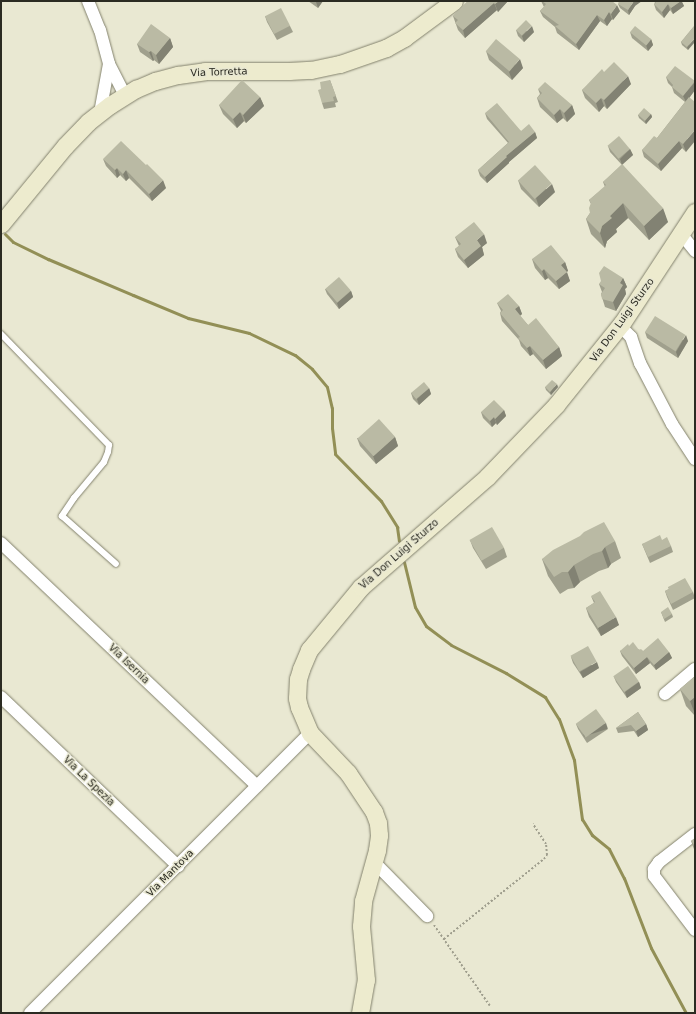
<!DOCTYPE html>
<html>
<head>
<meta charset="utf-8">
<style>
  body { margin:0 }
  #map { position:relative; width:696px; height:1014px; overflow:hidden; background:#e9e8d2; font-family:"DejaVu Sans",sans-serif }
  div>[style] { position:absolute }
  .stream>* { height:3px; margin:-1.5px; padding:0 1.5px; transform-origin:1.5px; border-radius:1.5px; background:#928f56 }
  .path>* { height:2px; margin-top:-1px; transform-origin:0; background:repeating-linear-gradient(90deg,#a09f8e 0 2px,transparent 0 4px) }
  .roads { filter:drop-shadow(0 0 1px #83826d) drop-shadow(0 0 1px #83826d) }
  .lane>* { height:6px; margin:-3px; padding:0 3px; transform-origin:3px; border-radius:3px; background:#fff }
  .street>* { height:12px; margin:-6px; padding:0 6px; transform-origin:6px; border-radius:6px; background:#fff }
  .secondary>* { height:17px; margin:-8.5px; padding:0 8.5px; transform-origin:8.5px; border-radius:8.5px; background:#edebce }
  .wall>* { inset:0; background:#a0a08d }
  .shaded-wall>* { inset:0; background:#828273; transform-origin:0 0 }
  .building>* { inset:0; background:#babaa4; transform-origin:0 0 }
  span { translate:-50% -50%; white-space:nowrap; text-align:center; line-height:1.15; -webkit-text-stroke:3px #e9e8d2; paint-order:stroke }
  .street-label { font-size:10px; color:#2b2b22 }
  .frame { position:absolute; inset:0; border:2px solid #2b2b22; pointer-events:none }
</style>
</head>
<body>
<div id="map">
  <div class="stream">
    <i style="left:5px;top:234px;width:11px;rotate:45deg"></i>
    <i style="left:13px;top:242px;width:39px;rotate:26deg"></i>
    <i style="left:48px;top:259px;width:92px;rotate:23deg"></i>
    <i style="left:133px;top:295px;width:60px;rotate:22.7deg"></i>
    <i style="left:188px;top:318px;width:63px;rotate:13.8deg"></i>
    <i style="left:249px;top:333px;width:51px;rotate:25.6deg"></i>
    <i style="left:295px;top:355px;width:22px;rotate:39deg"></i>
    <i style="left:312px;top:369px;width:23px;rotate:50deg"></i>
    <i style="left:327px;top:387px;width:22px;rotate:77deg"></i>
    <i style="left:332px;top:408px;width:20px;rotate:90deg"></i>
    <i style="left:332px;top:428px;width:26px;rotate:83deg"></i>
    <i style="left:335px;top:454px;width:66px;rotate:45.6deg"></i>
    <i style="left:381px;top:501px;width:31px;rotate:58deg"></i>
    <i style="left:397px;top:527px;width:14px;rotate:82deg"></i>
    <i style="left:404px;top:562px;width:46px;rotate:76.3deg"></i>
    <i style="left:415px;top:607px;width:22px;rotate:60deg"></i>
    <i style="left:426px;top:626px;width:31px;rotate:37deg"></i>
    <i style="left:451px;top:645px;width:62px;rotate:27deg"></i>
    <i style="left:506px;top:673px;width:46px;rotate:31.6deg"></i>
    <i style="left:545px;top:697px;width:26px;rotate:58deg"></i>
    <i style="left:559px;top:719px;width:44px;rotate:69.9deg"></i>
    <i style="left:574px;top:760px;width:60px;rotate:82.3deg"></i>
    <i style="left:582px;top:819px;width:19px;rotate:58deg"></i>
    <i style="left:592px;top:835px;width:22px;rotate:39deg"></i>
    <i style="left:609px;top:849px;width:33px;rotate:63deg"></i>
    <i style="left:624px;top:878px;width:75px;rotate:68.9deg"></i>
    <i style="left:651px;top:948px;width:74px;rotate:61.7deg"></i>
  </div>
  <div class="path">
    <i style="left:434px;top:925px;width:98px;rotate:55.3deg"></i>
    <i style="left:444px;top:939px;width:128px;rotate:-38.7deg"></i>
    <i style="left:544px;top:859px;width:5px;rotate:-53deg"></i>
    <i style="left:547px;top:855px;width:11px;rotate:-95deg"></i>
    <i style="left:546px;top:844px;width:24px;rotate:-123deg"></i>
  </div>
  <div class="roads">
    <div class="lane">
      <i style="left:1px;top:334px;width:155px;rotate:45.8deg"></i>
      <i style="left:109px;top:445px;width:7px;rotate:98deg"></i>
      <i style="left:108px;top:452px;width:11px;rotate:112deg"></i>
      <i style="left:104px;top:462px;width:47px;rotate:129.8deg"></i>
      <i style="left:74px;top:498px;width:22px;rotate:124deg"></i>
      <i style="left:62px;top:516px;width:72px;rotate:41.6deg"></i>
    </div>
    <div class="street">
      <i style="left:88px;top:1px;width:31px;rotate:68deg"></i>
      <i style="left:100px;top:30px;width:35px;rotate:75deg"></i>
      <i style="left:109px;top:64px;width:36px;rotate:63deg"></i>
      <i style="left:100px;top:113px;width:50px;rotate:-79.6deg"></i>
      <i style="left:682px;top:235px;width:21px;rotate:51deg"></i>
      <i style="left:620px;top:326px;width:16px;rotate:45deg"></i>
      <i style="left:631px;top:337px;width:28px;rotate:71deg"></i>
      <i style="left:640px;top:363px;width:69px;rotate:62.3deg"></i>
      <i style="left:672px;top:424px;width:42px;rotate:56.7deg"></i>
      <i style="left:1px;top:543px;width:353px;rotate:43.5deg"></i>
      <i style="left:665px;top:694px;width:39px;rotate:-40deg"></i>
      <i style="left:1px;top:697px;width:245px;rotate:43.7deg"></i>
      <i style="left:695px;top:834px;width:46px;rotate:142.1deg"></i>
      <i style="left:659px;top:862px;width:9px;rotate:126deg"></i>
      <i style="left:654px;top:869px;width:7px;rotate:90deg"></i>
      <i style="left:654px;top:876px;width:68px;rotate:52.8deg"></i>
      <i style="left:374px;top:862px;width:76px;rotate:45.5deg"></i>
      <i style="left:30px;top:1013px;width:396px;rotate:-45deg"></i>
    </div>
    <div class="secondary">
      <i style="left:1px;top:224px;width:101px;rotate:-50.6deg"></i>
      <i style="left:65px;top:146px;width:33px;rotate:-46deg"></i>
      <i style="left:88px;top:122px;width:28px;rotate:-38deg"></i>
      <i style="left:110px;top:105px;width:31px;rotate:-32deg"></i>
      <i style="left:136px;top:89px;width:21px;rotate:-23deg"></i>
      <i style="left:155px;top:81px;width:24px;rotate:-15deg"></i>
      <i style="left:178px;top:75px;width:27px;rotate:-8deg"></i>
      <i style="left:205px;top:71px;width:84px"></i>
      <i style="left:289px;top:71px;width:22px;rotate:-3deg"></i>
      <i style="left:311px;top:70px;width:30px;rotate:-12deg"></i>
      <i style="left:340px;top:64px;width:49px;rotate:-19.2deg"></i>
      <i style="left:386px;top:48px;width:21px;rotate:-29deg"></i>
      <i style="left:404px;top:38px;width:62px;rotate:-36.5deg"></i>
      <i style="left:360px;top:1013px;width:34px;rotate:-80deg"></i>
      <i style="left:366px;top:980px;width:54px;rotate:-95.3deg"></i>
      <i style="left:361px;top:926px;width:25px;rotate:-85deg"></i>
      <i style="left:363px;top:901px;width:53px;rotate:-74.6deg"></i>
      <i style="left:377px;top:850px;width:15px;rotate:-82deg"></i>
      <i style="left:379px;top:835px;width:12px;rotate:-95deg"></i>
      <i style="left:378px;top:823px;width:12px;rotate:-110deg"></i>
      <i style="left:374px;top:812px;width:47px;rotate:-123.7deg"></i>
      <i style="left:348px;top:773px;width:55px;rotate:-133.5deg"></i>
      <i style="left:310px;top:733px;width:28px;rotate:-113deg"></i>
      <i style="left:299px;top:707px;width:9px;rotate:-103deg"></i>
      <i style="left:297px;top:698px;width:19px;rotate:-87deg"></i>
      <i style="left:298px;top:679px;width:10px;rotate:-73deg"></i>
      <i style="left:301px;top:669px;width:21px;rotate:-67deg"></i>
      <i style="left:309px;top:650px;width:82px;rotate:-50.5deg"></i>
      <i style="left:361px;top:587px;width:167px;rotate:-41.1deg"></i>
      <i style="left:487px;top:477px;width:100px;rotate:-46.2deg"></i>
      <i style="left:556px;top:405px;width:105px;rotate:-51.2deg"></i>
      <i style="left:622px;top:323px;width:133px;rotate:-56.7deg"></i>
    </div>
  </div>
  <div class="wall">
    <i style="clip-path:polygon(308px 1px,323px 1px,318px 8px)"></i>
    <i style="clip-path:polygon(468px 1px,508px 1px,498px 12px,497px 10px,465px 38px,458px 30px,453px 16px)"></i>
    <i style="clip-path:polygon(541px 1px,620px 11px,613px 20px,612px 19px,607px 26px,600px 21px,579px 50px,557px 33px,555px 27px,543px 17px,540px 11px,544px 7px)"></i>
    <i style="clip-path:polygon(654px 1px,684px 1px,682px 2px,684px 6px,673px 14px,670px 10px,664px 18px,656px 10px,654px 4px,655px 3px)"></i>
    <i style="clip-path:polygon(618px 4px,635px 6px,629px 15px,620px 8px)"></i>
    <i style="clip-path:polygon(265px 16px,290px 26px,293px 32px,277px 40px,267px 22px)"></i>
    <i style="clip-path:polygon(695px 25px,688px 50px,682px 45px,681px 42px)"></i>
    <i style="clip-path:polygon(516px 30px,534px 32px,524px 42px,518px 36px)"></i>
    <i style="clip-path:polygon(630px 32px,651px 39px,653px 45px,648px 51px,632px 38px)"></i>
    <i style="clip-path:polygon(170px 38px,173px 47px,159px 64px,154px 60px,153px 61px,140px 52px,137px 44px)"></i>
    <i style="clip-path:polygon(486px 51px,523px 68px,512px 80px,489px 60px)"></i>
    <i style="clip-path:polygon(604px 72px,631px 84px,607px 109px,604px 106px,599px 112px,585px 98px,582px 90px)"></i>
    <i style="clip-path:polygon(666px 77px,695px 82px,695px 90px,690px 97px,686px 152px,682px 148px,661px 171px,644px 157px,642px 150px,657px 138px,685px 102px,674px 93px,672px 87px,668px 83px)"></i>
    <i style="clip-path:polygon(330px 80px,338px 102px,335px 103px,336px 107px,324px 109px,322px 103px,321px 89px)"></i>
    <i style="clip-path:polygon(538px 89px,572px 105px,575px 114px,567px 122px,563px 118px,557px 123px,540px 107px,537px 98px,540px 94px)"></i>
    <i style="clip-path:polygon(260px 97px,264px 106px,246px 123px,244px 121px,237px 128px,223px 114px,219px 105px)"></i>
    <i style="clip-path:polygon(485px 113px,521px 131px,535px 132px,537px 138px,509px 162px,509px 163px,487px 183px,480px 176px,478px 170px,508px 143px,487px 119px)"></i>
    <i style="clip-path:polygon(651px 114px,652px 117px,646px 124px,639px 118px,638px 115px)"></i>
    <i style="clip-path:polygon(608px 146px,630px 149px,633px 155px,622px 164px,668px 222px,649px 240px,628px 218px,616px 229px,617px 232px,607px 241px,605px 248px,591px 234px,586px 219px,590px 213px,591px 204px,589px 200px,605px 187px,603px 182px,622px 165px,610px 152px)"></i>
    <i style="clip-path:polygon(103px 159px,166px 188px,152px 201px,129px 178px,126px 181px,120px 175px,117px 178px,106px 166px)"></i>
    <i style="clip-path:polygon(518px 180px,555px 192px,539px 207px,521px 189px)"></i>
    <i style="clip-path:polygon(455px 237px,487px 243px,482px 247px,484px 255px,468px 268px,458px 257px,455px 249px,459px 246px)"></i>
    <i style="clip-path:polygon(532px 259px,565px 262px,568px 271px,566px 272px,570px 281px,559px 289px,548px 278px,545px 280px,535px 268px)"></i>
    <i style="clip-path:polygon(623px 278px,627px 287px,625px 289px,626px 294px,616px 311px,605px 307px,601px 294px,602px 292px,599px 284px)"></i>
    <i style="clip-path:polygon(325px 289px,351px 291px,353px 297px,339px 309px,327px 294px)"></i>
    <i style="clip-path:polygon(497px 303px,519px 306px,522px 314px,520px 316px,528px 325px,559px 347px,562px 356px,546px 369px,533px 354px,530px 356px,521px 346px,519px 340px,502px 321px,500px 313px,501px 311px)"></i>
    <i style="clip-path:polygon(645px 332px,688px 341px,678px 358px,647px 338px)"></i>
    <i style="clip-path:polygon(545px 387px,558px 387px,551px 395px,546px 390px)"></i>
    <i style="clip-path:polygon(429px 388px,431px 394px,419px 405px,413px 399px,411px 393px)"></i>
    <i style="clip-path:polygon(504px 410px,506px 416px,497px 425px,496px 423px,492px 427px,483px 418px,481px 412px)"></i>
    <i style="clip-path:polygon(395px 437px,398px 446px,376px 464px,360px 446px,357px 438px)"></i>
    <i style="clip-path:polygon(470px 540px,504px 548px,507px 557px,486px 569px,473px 548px)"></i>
    <i style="clip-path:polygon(662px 540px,671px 546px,673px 552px,650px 563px,642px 544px)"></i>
    <i style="clip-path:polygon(615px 541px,621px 558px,611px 564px,608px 568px,599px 571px,580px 582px,574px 588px,568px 589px,560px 594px,548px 576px,542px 559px)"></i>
    <i style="clip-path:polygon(668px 587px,693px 592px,695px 598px,673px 610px,667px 597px,665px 591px,669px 589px)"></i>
    <i style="clip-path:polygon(591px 596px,619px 625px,601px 636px,589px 617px,586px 608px,594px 603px)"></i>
    <i style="clip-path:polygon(661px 612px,672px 614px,673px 617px,665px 622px)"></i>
    <i style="clip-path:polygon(629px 646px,643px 651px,669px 652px,672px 658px,656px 670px,650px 663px,636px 674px,622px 656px,620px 651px)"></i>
    <i style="clip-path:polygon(571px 657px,599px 668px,583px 678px,573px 663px)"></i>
    <i style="clip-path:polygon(695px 676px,695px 716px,686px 706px,680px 689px)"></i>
    <i style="clip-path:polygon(614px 677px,639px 682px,641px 688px,627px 698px,616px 682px)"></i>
    <i style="clip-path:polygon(638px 712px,646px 724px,648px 730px,638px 737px,634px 731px,618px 733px,616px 728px)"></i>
    <i style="clip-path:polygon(576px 724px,608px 729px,587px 743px,578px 729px)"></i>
    <i style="clip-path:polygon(695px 838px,695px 852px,691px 841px)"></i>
  </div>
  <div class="shaded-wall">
    <i style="clip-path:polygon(317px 1px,323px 1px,318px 8px,316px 2px)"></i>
    <i style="clip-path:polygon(499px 1px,508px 1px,498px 12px,495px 4px)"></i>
    <i style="clip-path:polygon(634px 1px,642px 1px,635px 6px,629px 15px,628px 10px)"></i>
    <i style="clip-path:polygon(681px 1px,684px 1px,682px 2px,684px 6px,673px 14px,671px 8px)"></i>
    <i style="clip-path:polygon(494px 3px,497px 10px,465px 38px,463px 30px)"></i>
    <i style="clip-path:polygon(668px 4px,670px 10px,664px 18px,662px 12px)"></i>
    <i style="clip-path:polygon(617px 5px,620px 11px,613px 20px,611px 14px)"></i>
    <i style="clip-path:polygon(609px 12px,612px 19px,607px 26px,604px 20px)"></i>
    <i style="clip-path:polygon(597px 15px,600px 21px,579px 50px,576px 44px)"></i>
    <i style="clip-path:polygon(532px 26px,534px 32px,524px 42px,522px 36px)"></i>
    <i style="clip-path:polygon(170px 38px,173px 47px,159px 64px,156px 55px)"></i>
    <i style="clip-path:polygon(695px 38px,695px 42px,688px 50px,687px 47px)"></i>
    <i style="clip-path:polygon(651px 39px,653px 45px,648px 51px,646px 45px)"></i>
    <i style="clip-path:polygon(151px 51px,154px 60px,153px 61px,149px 52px)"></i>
    <i style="clip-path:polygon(520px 59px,523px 68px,512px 80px,509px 72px)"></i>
    <i style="clip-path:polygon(628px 76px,631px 84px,607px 109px,604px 100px)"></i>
    <i style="clip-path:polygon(695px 82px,695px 90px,686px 102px,683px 96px)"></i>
    <i style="clip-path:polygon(260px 97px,264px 106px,246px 123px,243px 115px)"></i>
    <i style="clip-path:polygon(601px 98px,604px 106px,599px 112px,596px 103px)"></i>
    <i style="clip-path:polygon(572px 105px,575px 114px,567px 122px,564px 113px)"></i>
    <i style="clip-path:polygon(560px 109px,563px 118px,557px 123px,554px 115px)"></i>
    <i style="clip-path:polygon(240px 112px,244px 121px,237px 128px,233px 119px)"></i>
    <i style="clip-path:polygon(651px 114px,652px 117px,646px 124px,645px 121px)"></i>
    <i style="clip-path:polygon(695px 130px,695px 141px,686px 152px,683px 144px)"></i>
    <i style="clip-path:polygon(535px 132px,537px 138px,509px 162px,509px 163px,487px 183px,485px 177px,506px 156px)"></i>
    <i style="clip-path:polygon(679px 141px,682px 148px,661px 171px,658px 164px)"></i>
    <i style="clip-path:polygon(630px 149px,633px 155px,622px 165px,620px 159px)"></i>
    <i style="clip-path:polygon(117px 168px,120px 175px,117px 178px,115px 170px)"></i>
    <i style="clip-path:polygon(126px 170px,129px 178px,126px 181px,123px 174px)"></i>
    <i style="clip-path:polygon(163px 180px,166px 188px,152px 201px,149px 194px)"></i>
    <i style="clip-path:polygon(552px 184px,555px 192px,539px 207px,536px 198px)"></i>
    <i style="clip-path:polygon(623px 203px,628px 218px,616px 229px,617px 232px,607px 241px,605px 248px,600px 233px,602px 226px,610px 216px)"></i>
    <i style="clip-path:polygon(663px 208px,668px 222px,649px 240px,644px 226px)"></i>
    <i style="clip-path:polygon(484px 234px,487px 243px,482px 247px,484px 255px,468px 268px,464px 260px,477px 240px)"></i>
    <i style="clip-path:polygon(565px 262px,568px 271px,564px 274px,561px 265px)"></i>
    <i style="clip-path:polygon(544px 269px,548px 278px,545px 280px,542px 271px)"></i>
    <i style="clip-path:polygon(567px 272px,570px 281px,559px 289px,556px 281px)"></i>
    <i style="clip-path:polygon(623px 278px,627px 287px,625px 289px,626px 294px,616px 311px,613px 302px,620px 283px)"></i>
    <i style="clip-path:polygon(351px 291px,353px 297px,339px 309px,337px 303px)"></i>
    <i style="clip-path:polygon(519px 306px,522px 314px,518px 317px,515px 309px)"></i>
    <i style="clip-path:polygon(686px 335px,688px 341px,678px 358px,676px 352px)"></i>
    <i style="clip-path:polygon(530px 346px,533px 354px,530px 356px,527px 348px)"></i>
    <i style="clip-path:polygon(559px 347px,562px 356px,546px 369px,543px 360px)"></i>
    <i style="clip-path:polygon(557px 384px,558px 387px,551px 395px,550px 392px)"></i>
    <i style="clip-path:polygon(429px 388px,431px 394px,419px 405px,417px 399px)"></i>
    <i style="clip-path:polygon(504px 410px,506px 416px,497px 425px,495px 419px)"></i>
    <i style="clip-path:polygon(494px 417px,496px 423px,492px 427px,490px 421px)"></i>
    <i style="clip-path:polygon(395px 437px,398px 446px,376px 464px,373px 456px)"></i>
    <i style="clip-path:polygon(605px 547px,611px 564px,608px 568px,602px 551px)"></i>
    <i style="clip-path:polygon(574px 565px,580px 582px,574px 588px,568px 572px)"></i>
    <i style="clip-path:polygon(616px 617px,619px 625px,601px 636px,598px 628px)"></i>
    <i style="clip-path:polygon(669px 652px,672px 658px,656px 670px,654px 665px)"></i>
    <i style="clip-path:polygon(647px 657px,650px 663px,636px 674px,634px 668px)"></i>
    <i style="clip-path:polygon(597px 662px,599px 668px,583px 678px,580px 672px)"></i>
    <i style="clip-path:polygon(639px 682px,641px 688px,627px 698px,625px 692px)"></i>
    <i style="clip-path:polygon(695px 697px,695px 714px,690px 701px)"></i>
    <i style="left:606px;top:723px;width:6px;height:25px;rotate:72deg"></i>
    <i style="clip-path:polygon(646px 724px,648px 730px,638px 737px,636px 731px)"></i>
  </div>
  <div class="building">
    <i style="clip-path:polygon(468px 1px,499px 1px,495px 4px,494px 3px,463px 30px,455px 23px,458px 20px,453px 16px)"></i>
    <i style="clip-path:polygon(542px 1px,612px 1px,617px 5px,611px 14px,609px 12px,604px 20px,597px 15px,576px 44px,555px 26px,559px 25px,540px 11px,546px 4px)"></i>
    <i style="clip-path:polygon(619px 1px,634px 1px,628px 10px,618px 4px)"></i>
    <i style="clip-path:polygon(654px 1px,681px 1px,671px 8px,668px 4px,662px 12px,654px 4px,656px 3px)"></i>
    <i style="left:281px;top:8px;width:20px;height:18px;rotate:63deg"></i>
    <i style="left:526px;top:20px;width:8px;height:14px;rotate:45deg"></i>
    <i style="clip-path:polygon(151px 24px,170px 38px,156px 55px,151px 51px,149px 52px,137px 44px)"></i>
    <i style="clip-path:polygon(695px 25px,695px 38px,687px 47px,681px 42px)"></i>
    <i style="left:635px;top:26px;width:21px;height:8px;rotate:39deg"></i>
    <i style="left:496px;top:39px;width:31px;height:16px;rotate:40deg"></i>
    <i style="clip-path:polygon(614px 62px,628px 76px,604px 100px,601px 98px,596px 103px,582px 90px,602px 69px,604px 72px)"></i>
    <i style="clip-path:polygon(675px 66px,695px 81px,683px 96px,672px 87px,673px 85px,666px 77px)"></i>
    <i style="clip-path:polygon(242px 80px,260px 97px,243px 115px,240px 112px,233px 119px,219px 105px)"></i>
    <i style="clip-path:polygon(330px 80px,336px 96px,333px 97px,334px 101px,322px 103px,318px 90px,321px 89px,320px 82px)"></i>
    <i style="clip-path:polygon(545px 82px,572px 105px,564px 113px,560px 109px,554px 115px,537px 98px,542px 93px,538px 89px)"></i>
    <i style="clip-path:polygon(689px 97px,695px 102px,695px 130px,683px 144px,679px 141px,658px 164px,642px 150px,654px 136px,657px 138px)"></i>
    <i style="clip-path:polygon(497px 103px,521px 131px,529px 124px,535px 132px,506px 156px,507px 157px,485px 177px,478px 170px,509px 142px,485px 113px)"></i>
    <i style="left:644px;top:108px;width:9px;height:9px;rotate:41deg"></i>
    <i style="left:619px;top:136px;width:17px;height:15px;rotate:50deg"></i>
    <i style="clip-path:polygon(121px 141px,146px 165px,147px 164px,163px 180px,149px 194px,126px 170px,123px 174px,117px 168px,115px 170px,103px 159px)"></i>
    <i style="clip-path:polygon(622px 164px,663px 208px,644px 226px,623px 203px,610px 216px,612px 218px,602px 226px,600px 233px,586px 219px,590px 213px,589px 208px,591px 203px,589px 200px,606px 185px,603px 182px)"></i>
    <i style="left:535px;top:165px;width:25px;height:23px;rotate:48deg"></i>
    <i style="clip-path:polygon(474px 222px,484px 234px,477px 240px,481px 246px,464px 260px,455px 249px,461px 244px,455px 237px)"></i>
    <i style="clip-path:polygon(551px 245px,565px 262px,561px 265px,567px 272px,556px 281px,544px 269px,542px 271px,532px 259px)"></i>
    <i style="clip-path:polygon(604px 266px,623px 278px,620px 283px,623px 285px,613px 302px,602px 299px,601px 294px,605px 288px,599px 284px,601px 281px,599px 273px)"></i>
    <i style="left:339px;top:277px;width:18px;height:18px;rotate:49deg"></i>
    <i style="clip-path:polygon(508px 294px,519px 306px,515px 309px,528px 325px,536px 318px,559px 347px,543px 360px,530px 346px,527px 348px,518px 338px,520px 337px,500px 313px,503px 310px,497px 303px)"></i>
    <i style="left:655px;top:316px;width:36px;height:19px;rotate:32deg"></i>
    <i style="clip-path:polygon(552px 380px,557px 384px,550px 392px,545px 387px)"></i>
    <i style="left:424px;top:382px;width:8px;height:17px;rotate:50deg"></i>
    <i style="clip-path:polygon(494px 400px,504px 410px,495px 419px,494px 417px,490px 421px,481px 412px)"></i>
    <i style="left:379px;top:419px;width:24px;height:29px;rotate:48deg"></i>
    <i style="clip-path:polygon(604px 522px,615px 541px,605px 547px,602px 551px,593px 554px,574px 565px,568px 572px,562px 572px,554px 577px,542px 559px,553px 550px,580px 536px,584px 532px)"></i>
    <i style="left:492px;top:527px;width:24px;height:26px;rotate:60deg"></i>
    <i style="clip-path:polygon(660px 535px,662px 540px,667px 537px,671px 546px,648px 557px,642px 544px)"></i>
    <i style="clip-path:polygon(685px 578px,693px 592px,671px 604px,665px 591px,669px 589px,668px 587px)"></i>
    <i style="clip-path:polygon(600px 591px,616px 617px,598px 628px,586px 608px,595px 602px,591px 596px)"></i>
    <i style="clip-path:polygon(668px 607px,672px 614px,664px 619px,661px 612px)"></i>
    <i style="clip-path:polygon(658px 638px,669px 652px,654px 665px,647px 657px,634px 668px,620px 651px,628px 644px,629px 646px,633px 642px,639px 650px,641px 649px,643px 651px)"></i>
    <i style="left:588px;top:646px;width:18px;height:20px;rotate:61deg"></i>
    <i style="left:628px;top:666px;width:19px;height:18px;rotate:55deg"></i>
    <i style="clip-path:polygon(695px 676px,695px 697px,690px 701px,680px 689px)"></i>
    <i style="left:596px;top:709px;width:17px;height:25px;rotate:54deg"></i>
    <i style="clip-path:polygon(638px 712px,646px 724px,636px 731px,631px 725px,616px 728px)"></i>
    <i style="clip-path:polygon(695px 838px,695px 846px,691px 841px)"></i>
  </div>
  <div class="street-label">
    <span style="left:219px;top:72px;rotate:-2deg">Via Torretta</span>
    <span style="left:622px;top:320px;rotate:-54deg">Via Don Luigi Sturzo</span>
    <span style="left:399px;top:554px;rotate:-41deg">Via Don Luigi Sturzo</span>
    <span style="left:129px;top:664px;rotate:44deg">Via Isernia</span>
    <span style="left:89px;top:781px;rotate:44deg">Via La Spezia</span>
    <span style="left:170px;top:873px;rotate:-45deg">Via Mantova</span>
  </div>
  <div class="frame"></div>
</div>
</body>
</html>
